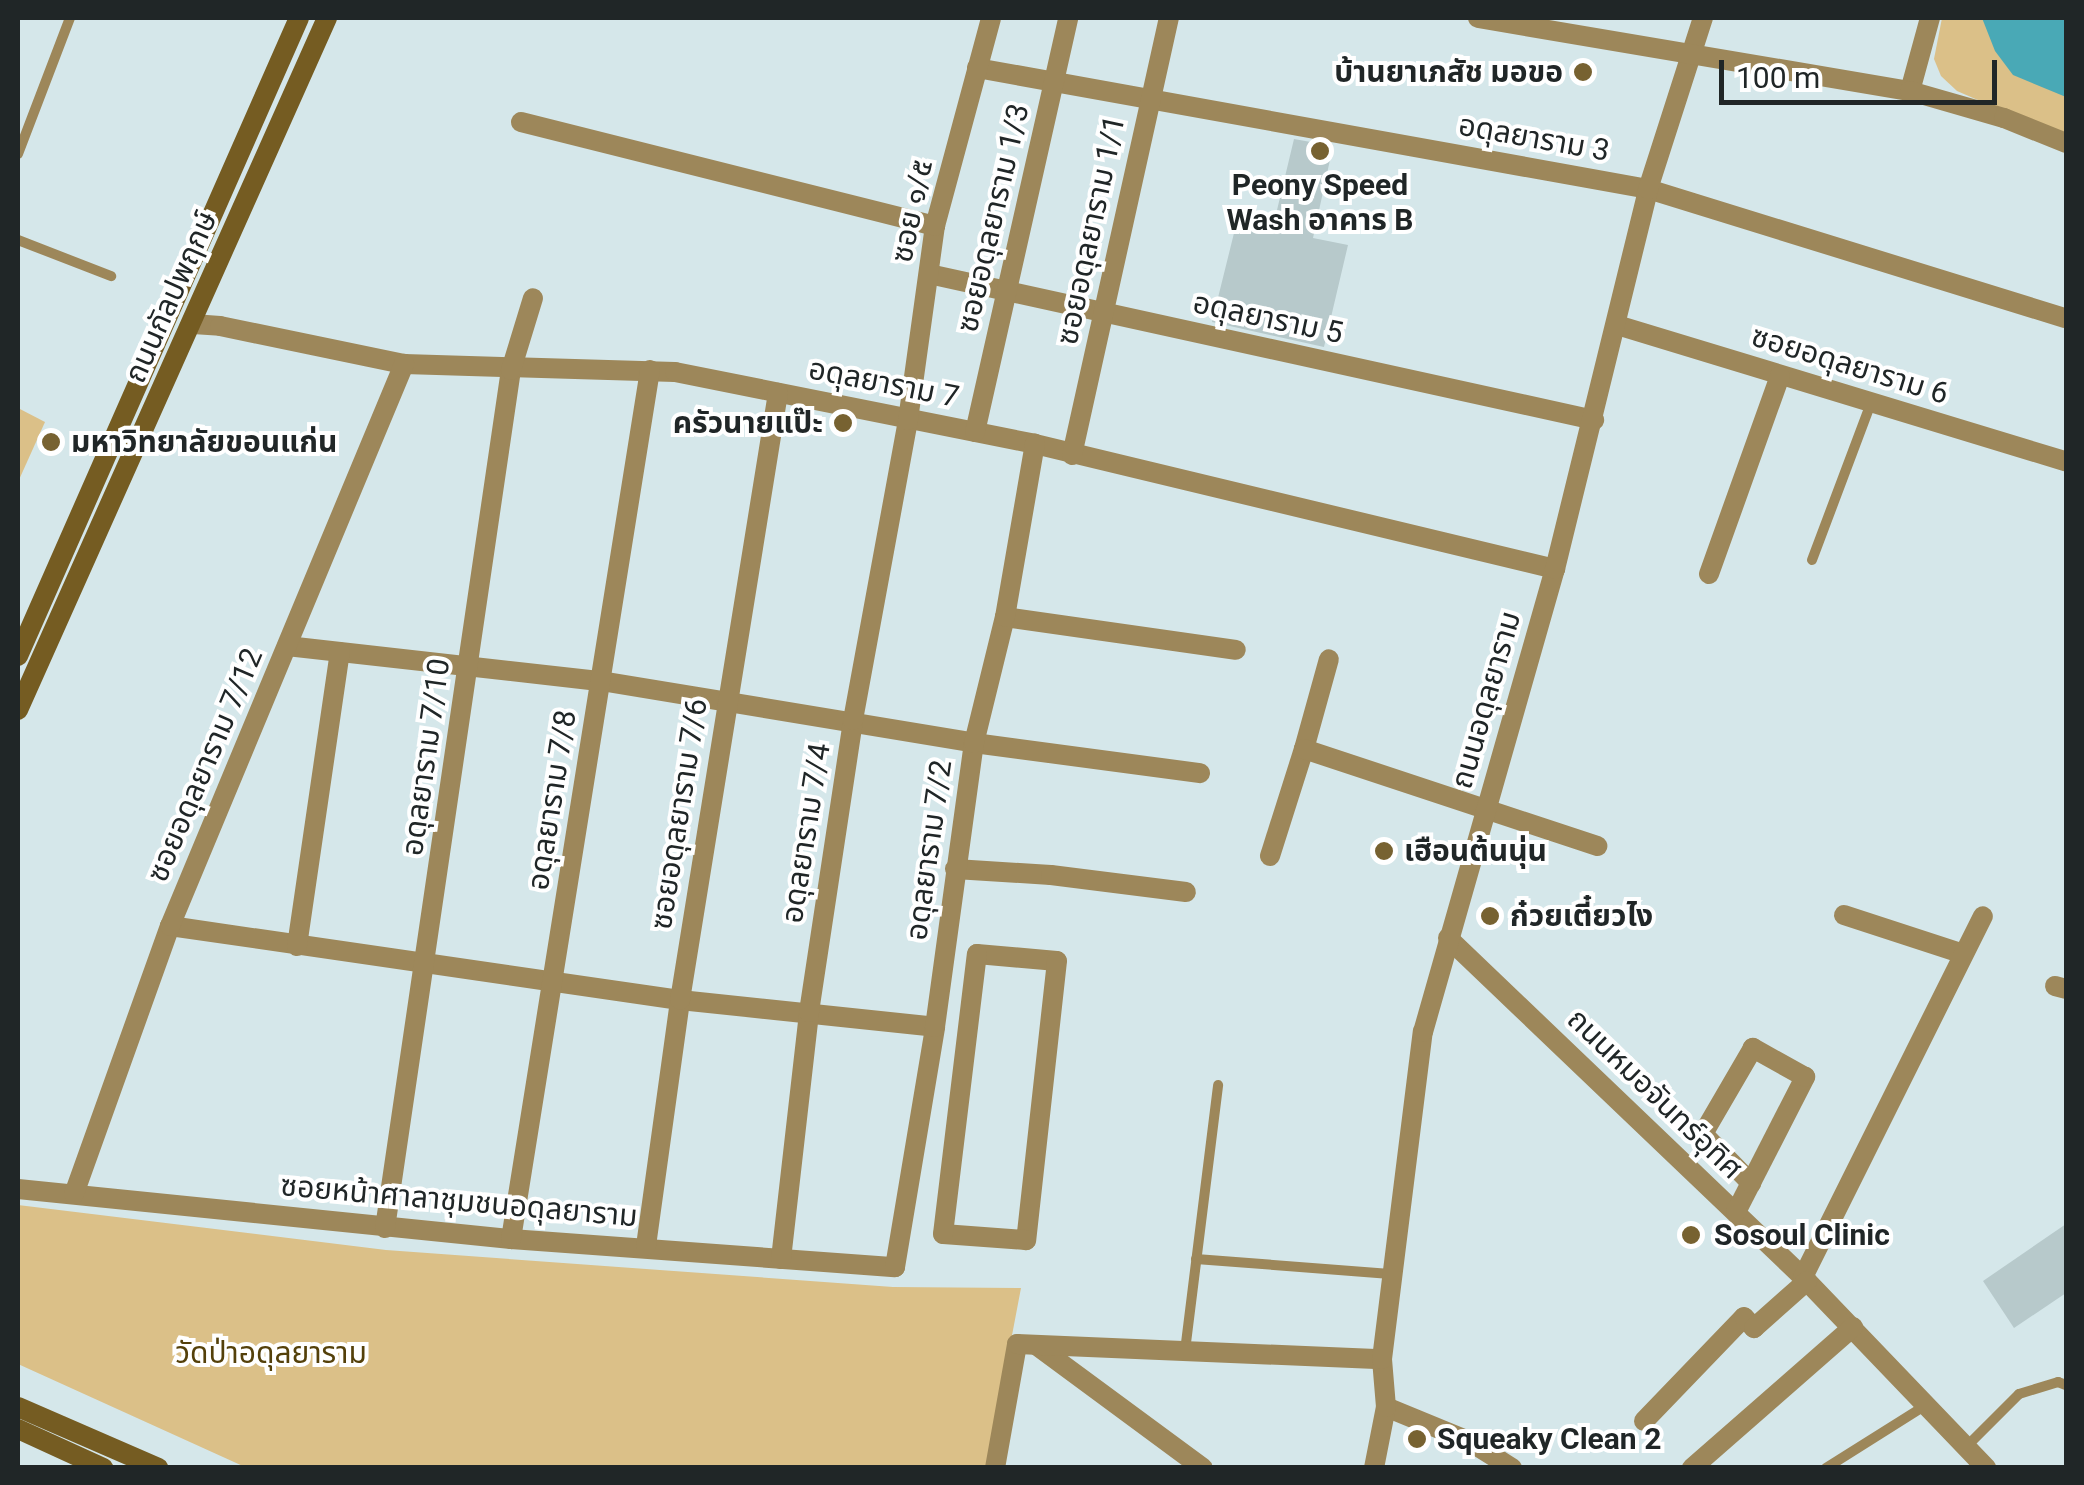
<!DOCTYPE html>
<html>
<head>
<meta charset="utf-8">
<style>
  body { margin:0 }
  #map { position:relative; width:2084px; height:1485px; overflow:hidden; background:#d5e7ea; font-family:Roboto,"Noto Sans Thai",sans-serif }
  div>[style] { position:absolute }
  .green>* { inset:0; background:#dbc088 }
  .water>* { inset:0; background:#49a9b6 }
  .building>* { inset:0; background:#b7c9cb }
  .service>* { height:10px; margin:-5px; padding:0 5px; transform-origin:5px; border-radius:5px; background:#9d875a }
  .minor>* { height:20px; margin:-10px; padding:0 10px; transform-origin:10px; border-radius:10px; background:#9d875a }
  .tertiary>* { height:20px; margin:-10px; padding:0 10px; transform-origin:10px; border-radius:10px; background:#9d875a }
  .secondary>* { height:20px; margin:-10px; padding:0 10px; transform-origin:10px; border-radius:10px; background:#755c22 }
  .dots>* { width:28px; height:28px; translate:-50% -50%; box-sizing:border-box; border:5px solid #fff; border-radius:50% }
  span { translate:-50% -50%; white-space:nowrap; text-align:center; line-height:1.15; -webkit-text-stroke:8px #fff; paint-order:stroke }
  .poi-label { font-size:30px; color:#202627; font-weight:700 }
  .right { translate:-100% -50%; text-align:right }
  .left { translate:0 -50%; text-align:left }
  .street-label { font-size:30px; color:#202627 }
  .park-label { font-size:30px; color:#54400a }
  .frame { position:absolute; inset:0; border:20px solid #202627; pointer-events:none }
  .scale { position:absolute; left:1719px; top:60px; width:278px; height:45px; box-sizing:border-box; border:5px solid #202627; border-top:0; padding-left:12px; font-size:30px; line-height:35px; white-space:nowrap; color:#202627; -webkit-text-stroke:8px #fff; paint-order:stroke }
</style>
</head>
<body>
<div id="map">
  <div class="green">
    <i style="clip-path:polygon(1942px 18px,2066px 18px,2066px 138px,1957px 91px,1941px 76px,1934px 59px)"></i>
    <i style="clip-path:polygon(18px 408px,45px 422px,18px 482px)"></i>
    <i style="clip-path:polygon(18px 1205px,386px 1250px,893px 1287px,1021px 1288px,987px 1467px,245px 1467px,18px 1364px)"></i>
  </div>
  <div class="water">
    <i style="clip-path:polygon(1982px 18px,2066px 18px,2066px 97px,2013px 75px,1995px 51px)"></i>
  </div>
  <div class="building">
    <i style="clip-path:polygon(1294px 139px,1333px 146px,1313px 238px,1348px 245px,1324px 347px,1212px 322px,1236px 225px,1272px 231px)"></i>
    <i style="clip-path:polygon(2066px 1224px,2066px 1293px,2014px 1328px,1983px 1281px)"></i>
  </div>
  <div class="service">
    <i style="left:18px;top:154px;width:146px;rotate:-69.1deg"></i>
    <i style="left:18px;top:240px;width:100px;rotate:21.2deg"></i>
    <i style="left:1812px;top:560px;width:168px;rotate:-69.4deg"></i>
    <i style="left:1196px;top:1259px;width:198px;rotate:4.4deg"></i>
    <i style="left:1185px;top:1351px;width:268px;rotate:-82.9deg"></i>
    <i style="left:1966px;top:1447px;width:75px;rotate:-45deg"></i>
    <i style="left:2019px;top:1394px;width:41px;rotate:-17.1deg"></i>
    <i style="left:2058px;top:1382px;width:9px;rotate:21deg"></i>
    <i style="left:1826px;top:1468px;width:118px;rotate:-32.2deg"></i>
  </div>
  <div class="minor">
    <i style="left:977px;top:68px;width:682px;rotate:10.22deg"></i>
    <i style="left:1648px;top:189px;width:437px;rotate:17.2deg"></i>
    <i style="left:1910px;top:91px;width:76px;rotate:-74.7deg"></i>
    <i style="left:521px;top:122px;width:427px;rotate:14.1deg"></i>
    <i style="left:929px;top:274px;width:681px;rotate:12.38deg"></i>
    <i style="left:193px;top:324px;width:27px;rotate:4deg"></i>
    <i style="left:220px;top:326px;width:188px;rotate:11.7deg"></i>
    <i style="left:404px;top:364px;width:271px;rotate:1.7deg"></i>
    <i style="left:675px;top:372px;width:367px;rotate:11.3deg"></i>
    <i style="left:1035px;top:444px;width:535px;rotate:13.52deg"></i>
    <i style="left:1617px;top:325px;width:469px;rotate:16.9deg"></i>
    <i style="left:975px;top:432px;width:424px;rotate:-77.3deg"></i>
    <i style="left:1072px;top:455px;width:448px;rotate:-77.5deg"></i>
    <i style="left:1709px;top:574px;width:210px;rotate:-70.3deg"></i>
    <i style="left:1005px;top:617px;width:233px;rotate:8.1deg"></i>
    <i style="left:287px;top:646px;width:316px;rotate:6.4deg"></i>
    <i style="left:601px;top:681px;width:378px;rotate:9.4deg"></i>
    <i style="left:974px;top:743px;width:228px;rotate:7.6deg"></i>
    <i style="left:1304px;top:749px;width:93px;rotate:-74.5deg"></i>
    <i style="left:1270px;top:856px;width:112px;rotate:-72.4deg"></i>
    <i style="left:1304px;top:749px;width:309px;rotate:18.3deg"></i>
    <i style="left:955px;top:869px;width:96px;rotate:3.6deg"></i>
    <i style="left:1051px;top:875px;width:136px;rotate:7.2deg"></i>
    <i style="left:1844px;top:915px;width:125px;rotate:18.1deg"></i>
    <i style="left:170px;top:926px;width:515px;rotate:8.26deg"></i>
    <i style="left:680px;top:1000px;width:256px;rotate:6deg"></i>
    <i style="left:1448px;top:938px;width:491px;rotate:43.7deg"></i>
    <i style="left:1803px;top:1277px;width:265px;rotate:46.2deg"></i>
    <i style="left:297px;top:946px;width:297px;rotate:-81.7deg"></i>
    <i style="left:977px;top:954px;width:80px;rotate:5deg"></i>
    <i style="left:1057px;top:961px;width:281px;rotate:96.3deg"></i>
    <i style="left:1026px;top:1240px;width:83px;rotate:-175.9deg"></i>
    <i style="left:943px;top:1234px;width:282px;rotate:-83.1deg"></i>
    <i style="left:2055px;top:986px;width:11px;rotate:15deg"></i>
    <i style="left:18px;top:1189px;width:496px;rotate:5.8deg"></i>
    <i style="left:511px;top:1239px;width:385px;rotate:4.2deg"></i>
    <i style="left:895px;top:1267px;width:243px;rotate:-80.5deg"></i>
    <i style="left:935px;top:1027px;width:287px;rotate:-82.2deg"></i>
    <i style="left:974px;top:743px;width:130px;rotate:-76.2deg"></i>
    <i style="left:1005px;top:617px;width:176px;rotate:-80.2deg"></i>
    <i style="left:74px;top:1194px;width:285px;rotate:-70.3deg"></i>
    <i style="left:170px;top:926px;width:609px;rotate:-67.39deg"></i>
    <i style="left:1736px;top:1212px;width:152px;rotate:-62.9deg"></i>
    <i style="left:1805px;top:1077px;width:60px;rotate:-150.9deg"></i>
    <i style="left:1753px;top:1048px;width:99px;rotate:120.2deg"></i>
    <i style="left:1703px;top:1134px;width:69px;rotate:45.6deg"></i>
    <i style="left:385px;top:1228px;width:867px;rotate:-81.65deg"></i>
    <i style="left:511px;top:370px;width:75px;rotate:-73deg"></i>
    <i style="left:511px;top:1239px;width:880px;rotate:-80.91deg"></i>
    <i style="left:646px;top:1246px;width:248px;rotate:-82.1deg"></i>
    <i style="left:680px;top:1000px;width:615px;rotate:-80.83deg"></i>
    <i style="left:781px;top:1259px;width:249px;rotate:-83.5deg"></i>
    <i style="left:809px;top:1012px;width:295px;rotate:-81.4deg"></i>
    <i style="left:853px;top:720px;width:305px;rotate:-79.6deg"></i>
    <i style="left:908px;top:420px;width:196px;rotate:-82.1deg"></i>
    <i style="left:935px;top:226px;width:215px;rotate:-74.9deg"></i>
    <i style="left:1803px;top:1277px;width:403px;rotate:-63.5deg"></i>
    <i style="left:1036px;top:1345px;width:207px;rotate:36.4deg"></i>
    <i style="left:1386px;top:1407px;width:90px;rotate:22.3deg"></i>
    <i style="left:1469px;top:1441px;width:51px;rotate:32.1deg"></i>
    <i style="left:1644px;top:1421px;width:144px;rotate:-46.1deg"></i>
    <i style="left:1744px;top:1317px;width:15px;rotate:48deg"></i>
    <i style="left:1754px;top:1328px;width:71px;rotate:-41.6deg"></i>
    <i style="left:995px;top:1468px;width:126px;rotate:-79.9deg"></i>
    <i style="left:1017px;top:1344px;width:365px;rotate:2.4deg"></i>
    <i style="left:1374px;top:1468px;width:62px;rotate:-78.9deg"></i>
    <i style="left:1386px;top:1407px;width:48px;rotate:-94.8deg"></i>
    <i style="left:1382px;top:1359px;width:330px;rotate:-82.9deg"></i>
    <i style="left:1423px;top:1032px;width:481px;rotate:-74.1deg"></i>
    <i style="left:1555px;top:569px;width:391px;rotate:-76.2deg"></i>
    <i style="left:1648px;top:189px;width:180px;rotate:-72.2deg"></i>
    <i style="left:1692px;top:1468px;width:214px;rotate:-41.2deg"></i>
  </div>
  <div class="tertiary">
    <i style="left:1478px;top:18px;width:438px;rotate:9.6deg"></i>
    <i style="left:1910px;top:91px;width:98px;rotate:16deg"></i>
    <i style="left:2004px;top:118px;width:67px;rotate:22deg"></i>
  </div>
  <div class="secondary">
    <i style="left:18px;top:656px;width:697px;rotate:-66.23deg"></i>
    <i style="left:18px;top:710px;width:758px;rotate:-65.94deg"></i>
    <i style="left:18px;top:1407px;width:153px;rotate:23.5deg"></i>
    <i style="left:18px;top:1429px;width:94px;rotate:24.6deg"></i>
  </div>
  <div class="dots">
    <i style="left:1583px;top:72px;background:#776231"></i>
    <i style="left:1320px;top:151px;background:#776231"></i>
    <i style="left:843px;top:423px;background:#776231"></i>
    <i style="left:51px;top:442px;background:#776231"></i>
    <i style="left:1384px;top:851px;background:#776231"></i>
    <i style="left:1490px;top:916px;background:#776231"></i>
    <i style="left:1691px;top:1235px;background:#776231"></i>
    <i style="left:1417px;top:1439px;background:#776231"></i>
  </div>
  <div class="poi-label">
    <span class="right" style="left:1563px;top:72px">บ้านยาเภสัช มอขอ</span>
    <span style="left:1320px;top:202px">Peony Speed<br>Wash อาคาร B</span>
    <span class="right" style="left:823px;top:423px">ครัวนายแป๊ะ</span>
    <span class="left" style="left:71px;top:442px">มหาวิทยาลัยขอนแก่น</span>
    <span class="left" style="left:1404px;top:851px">เฮือนต้นนุ่น</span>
    <span class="left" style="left:1510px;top:916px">ก๋วยเตี๋ยวไง</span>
    <span class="left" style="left:1714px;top:1235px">Sosoul Clinic</span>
    <span class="left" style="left:1437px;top:1439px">Squeaky Clean 2</span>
  </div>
  <div class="street-label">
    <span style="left:1534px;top:138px;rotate:10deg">อดุลยาราม 3</span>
    <span style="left:912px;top:211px;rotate:-78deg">ซอย ๑/๕</span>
    <span style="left:993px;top:218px;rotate:-77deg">ซอยอดุลยาราม 1/3</span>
    <span style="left:1091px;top:230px;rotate:-78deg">ซอยอดุลยาราม 1/1</span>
    <span style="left:171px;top:297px;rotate:-66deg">ถนนกัลปพฤกษ์</span>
    <span style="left:1268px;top:318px;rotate:12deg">อดุลยาราม 5</span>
    <span style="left:1850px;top:365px;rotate:17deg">ซอยอดุลยาราม 6</span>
    <span style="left:884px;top:383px;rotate:11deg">อดุลยาราม 7</span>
    <span style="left:1486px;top:700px;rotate:-74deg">ถนนอดุลยาราม</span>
    <span style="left:426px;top:757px;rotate:-82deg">อดุลยาราม 7/10</span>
    <span style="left:205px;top:765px;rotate:-67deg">ซอยอดุลยาราม 7/12</span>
    <span style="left:552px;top:800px;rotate:-81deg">อดุลยาราม 7/8</span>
    <span style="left:679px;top:814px;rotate:-81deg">ซอยอดุลยาราม 7/6</span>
    <span style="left:806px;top:833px;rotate:-81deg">อดุลยาราม 7/4</span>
    <span style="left:929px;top:850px;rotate:-82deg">อดุลยาราม 7/2</span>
    <span style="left:1655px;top:1094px;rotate:44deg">ถนนหมอจันทร์อุทิศ</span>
    <span style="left:459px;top:1201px;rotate:5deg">ซอยหน้าศาลาชุมชนอดุลยาราม</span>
  </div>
  <div class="park-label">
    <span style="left:271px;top:1353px">วัดป่าอดุลยาราม</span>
  </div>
  <div class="frame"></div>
  <div class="scale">100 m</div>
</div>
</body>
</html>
